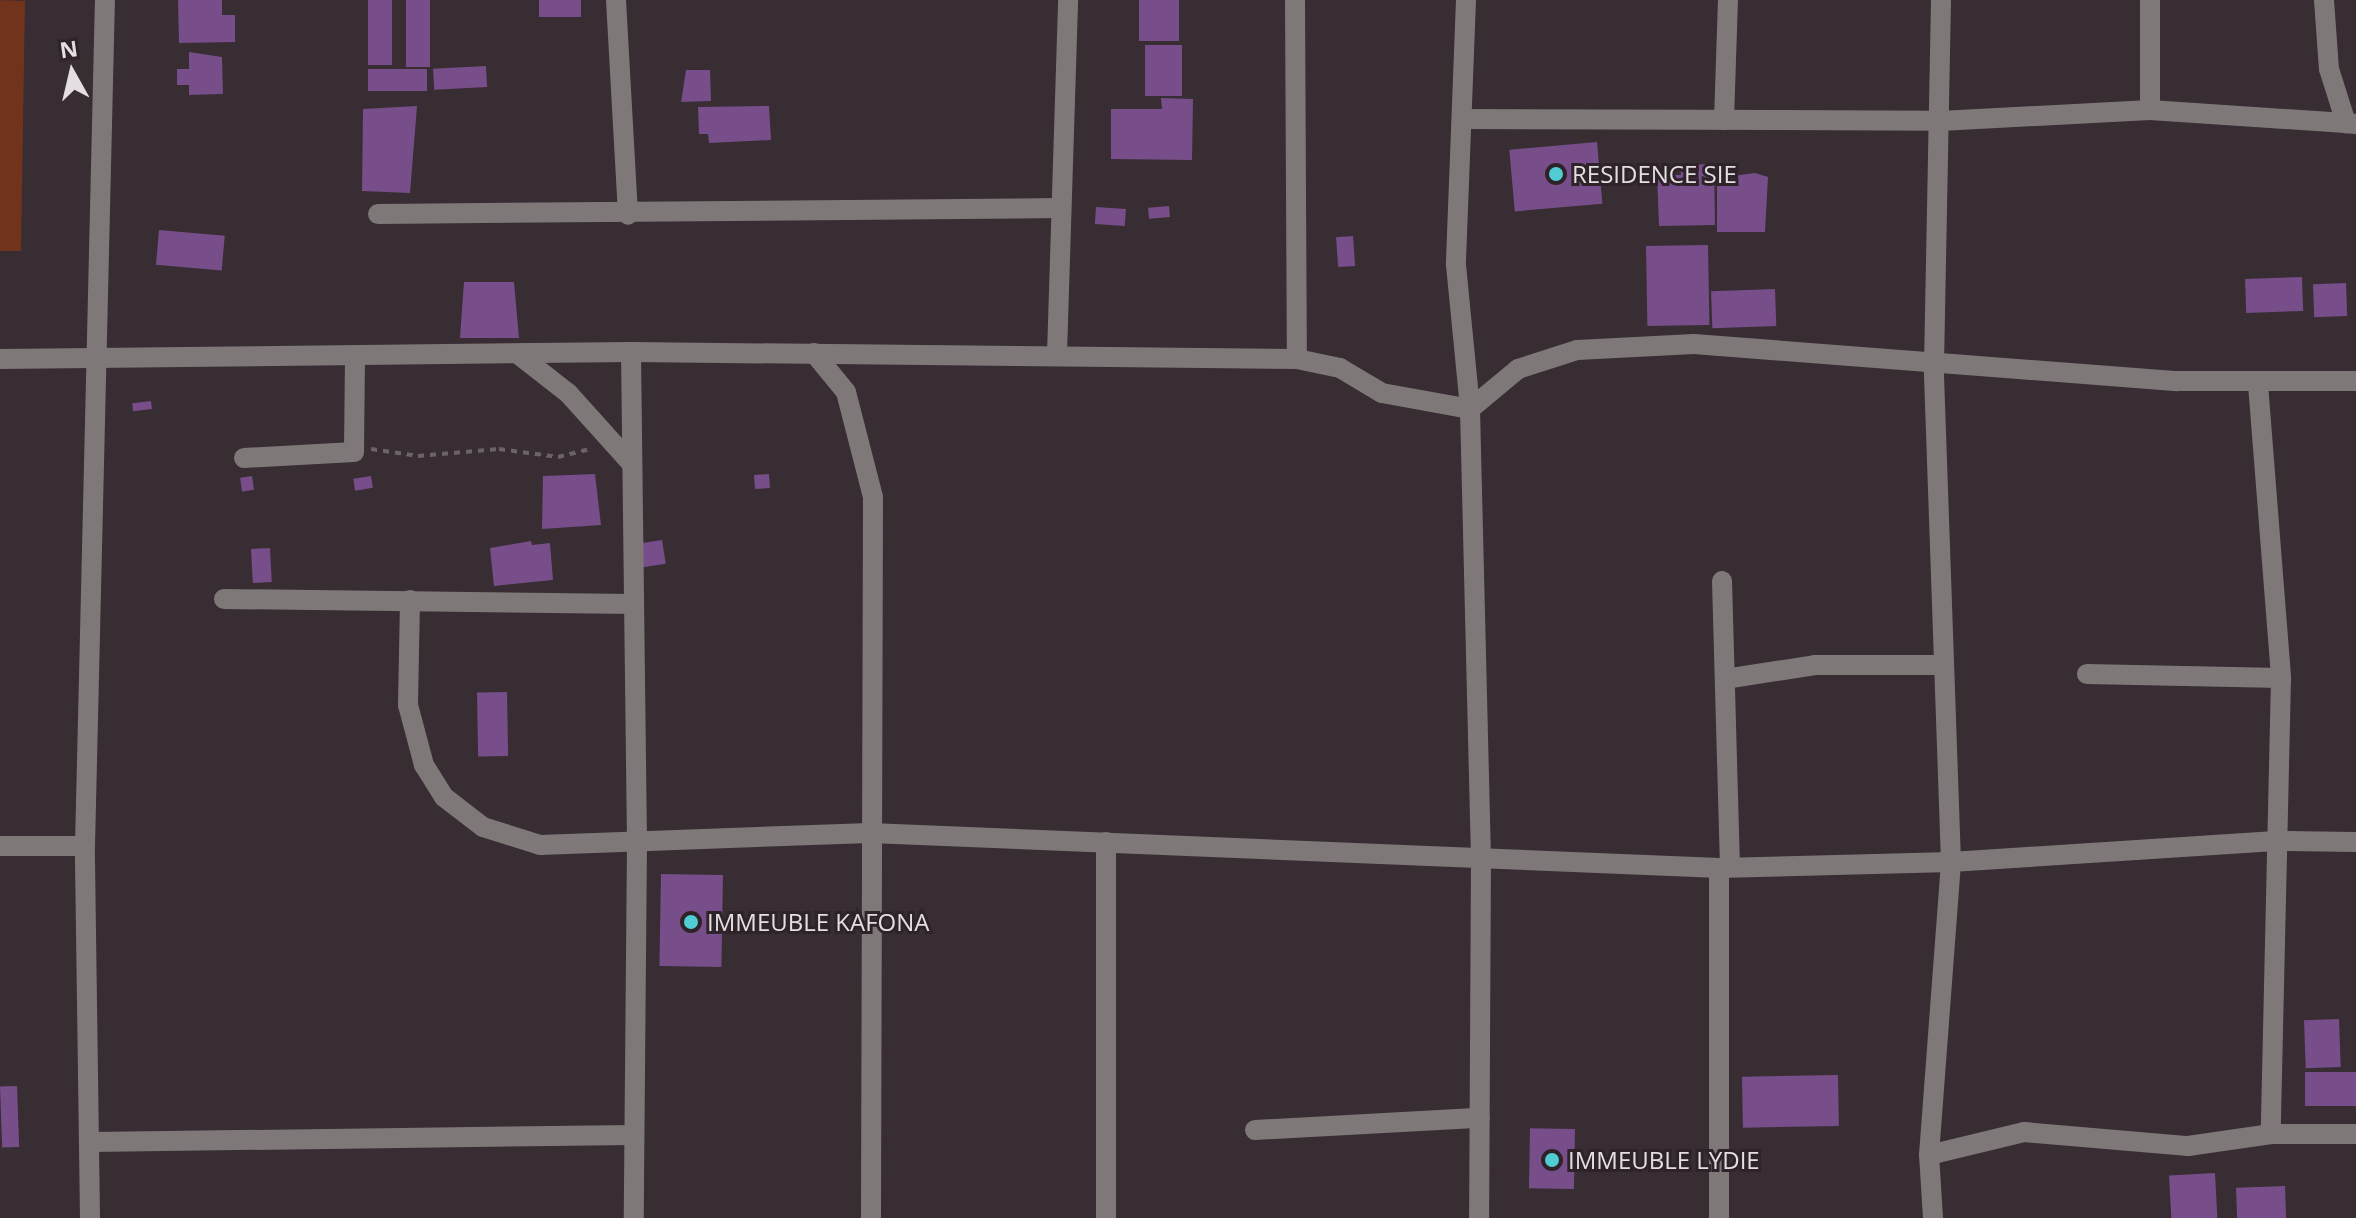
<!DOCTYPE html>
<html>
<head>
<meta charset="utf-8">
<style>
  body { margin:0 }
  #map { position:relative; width:2356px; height:1218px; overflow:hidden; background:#372d33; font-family:"Open Sans",sans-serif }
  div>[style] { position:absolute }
  .green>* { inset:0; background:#71331c }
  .building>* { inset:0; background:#774e89; transform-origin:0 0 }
  .path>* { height:4px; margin-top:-2px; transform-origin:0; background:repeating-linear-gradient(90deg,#6c6368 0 6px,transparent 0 12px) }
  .minor>* { height:20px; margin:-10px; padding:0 10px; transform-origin:10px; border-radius:10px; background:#7f7879 }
  .dots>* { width:22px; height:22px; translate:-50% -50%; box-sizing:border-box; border:4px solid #2d2329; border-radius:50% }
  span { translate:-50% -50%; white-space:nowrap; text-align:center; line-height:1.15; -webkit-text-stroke:6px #2d2329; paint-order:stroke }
  .poi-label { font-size:24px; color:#e4dde1 }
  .left { translate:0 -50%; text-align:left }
  .north { position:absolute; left:32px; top:32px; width:80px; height:80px; -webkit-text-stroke:6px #2d2329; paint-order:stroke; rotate:352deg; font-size:22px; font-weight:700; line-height:32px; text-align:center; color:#e4dde1 }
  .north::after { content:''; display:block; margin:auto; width:28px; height:36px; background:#e4dde1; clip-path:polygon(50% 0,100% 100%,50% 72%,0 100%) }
</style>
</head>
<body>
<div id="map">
  <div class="green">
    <i style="clip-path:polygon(0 0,25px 1px,21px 251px,0 251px)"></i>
  </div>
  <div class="building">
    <i style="clip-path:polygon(178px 0,222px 0,222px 15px,235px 15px,235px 42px,179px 43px)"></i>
    <i style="left:368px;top:0;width:24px;height:65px"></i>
    <i style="left:406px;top:0;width:24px;height:67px"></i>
    <i style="left:539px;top:0;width:42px;height:17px"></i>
    <i style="left:1139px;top:0;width:40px;height:41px"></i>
    <i style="left:1145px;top:45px;width:37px;height:51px"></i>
    <i style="clip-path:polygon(189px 52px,222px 57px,223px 94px,189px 95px,189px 85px,177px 85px,177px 69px,189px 69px)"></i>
    <i style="left:486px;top:66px;width:21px;height:53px;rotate:87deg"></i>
    <i style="left:368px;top:69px;width:59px;height:22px"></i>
    <i style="clip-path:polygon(686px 70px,710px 70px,711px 101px,681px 102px)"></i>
    <i style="clip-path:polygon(1161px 98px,1193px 99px,1192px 160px,1111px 159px,1111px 109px,1162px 109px)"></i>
    <i style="clip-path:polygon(417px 106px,410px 193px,362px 191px,363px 109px)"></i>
    <i style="clip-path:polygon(769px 106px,771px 140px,709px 143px,708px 134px,699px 134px,698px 107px)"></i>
    <i style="left:1597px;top:142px;width:62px;height:88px;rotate:85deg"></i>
    <i style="clip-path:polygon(1714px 164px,1715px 225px,1659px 226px,1657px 175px,1681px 175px,1680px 165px)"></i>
    <i style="clip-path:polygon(1755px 173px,1768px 177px,1765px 232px,1717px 232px,1717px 178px)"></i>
    <i style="left:1169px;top:206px;width:11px;height:21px;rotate:85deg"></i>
    <i style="left:1096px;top:207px;width:30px;height:17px;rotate:4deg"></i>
    <i style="left:159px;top:230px;width:66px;height:35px;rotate:5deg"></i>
    <i style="left:1353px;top:236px;width:30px;height:17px;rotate:86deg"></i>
    <i style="left:1708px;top:245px;width:80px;height:62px;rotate:89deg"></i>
    <i style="left:2302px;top:277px;width:34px;height:57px;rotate:88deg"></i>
    <i style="clip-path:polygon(464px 282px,514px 282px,519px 338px,460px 338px)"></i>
    <i style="left:2346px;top:283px;width:33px;height:33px;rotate:88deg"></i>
    <i style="left:1775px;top:289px;width:37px;height:64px;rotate:88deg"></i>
    <i style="left:151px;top:401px;width:8px;height:19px;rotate:83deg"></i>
    <i style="clip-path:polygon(595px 474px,601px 525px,542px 529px,543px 476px)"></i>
    <i style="left:769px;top:474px;width:14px;height:15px;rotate:86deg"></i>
    <i style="left:252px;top:476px;width:14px;height:12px;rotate:82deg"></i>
    <i style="left:371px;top:476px;width:12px;height:18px;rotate:81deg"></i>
    <i style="left:662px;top:540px;width:24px;height:23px;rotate:81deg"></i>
    <i style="clip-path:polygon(531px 541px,532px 545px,550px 543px,553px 580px,494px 586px,490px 548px)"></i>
    <i style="left:270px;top:548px;width:34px;height:19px;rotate:87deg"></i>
    <i style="left:507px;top:692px;width:64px;height:30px;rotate:89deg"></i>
    <i style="left:723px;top:875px;width:92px;height:62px;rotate:91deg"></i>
    <i style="left:2339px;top:1019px;width:48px;height:35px;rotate:88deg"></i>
    <i style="left:2356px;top:1072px;width:34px;height:51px;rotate:90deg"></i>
    <i style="left:1838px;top:1075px;width:51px;height:96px;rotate:89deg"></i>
    <i style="left:17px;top:1086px;width:61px;height:17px;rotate:88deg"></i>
    <i style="left:1575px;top:1129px;width:60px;height:45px;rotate:91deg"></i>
    <i style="left:2215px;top:1173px;width:45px;height:46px;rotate:87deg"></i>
    <i style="left:2285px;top:1186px;width:32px;height:49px;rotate:88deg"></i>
  </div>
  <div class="path">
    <i style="left:371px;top:449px;width:48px;rotate:8.5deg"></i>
    <i style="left:418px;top:456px;width:81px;rotate:-4.9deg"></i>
    <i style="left:499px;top:449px;width:60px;rotate:7.7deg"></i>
    <i style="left:558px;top:457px;width:34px;rotate:-14deg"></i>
  </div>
  <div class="minor">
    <i style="left:616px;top:0;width:215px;rotate:86.8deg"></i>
    <i style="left:1295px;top:0;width:359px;rotate:89.7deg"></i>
    <i style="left:1466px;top:0;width:265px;rotate:92.2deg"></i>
    <i style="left:1456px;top:265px;width:145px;rotate:84.4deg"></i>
    <i style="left:1470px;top:409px;width:447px;rotate:88.6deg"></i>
    <i style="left:1481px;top:856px;width:362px;rotate:90.3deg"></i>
    <i style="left:2324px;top:0;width:69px;rotate:85.9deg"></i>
    <i style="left:2329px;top:69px;width:57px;rotate:72.5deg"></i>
    <i style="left:2346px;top:123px;width:10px;rotate:6deg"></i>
    <i style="left:2150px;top:110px;width:110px;rotate:-90deg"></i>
    <i style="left:1463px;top:119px;width:477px;rotate:0.2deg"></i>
    <i style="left:1940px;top:121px;width:210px;rotate:-3deg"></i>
    <i style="left:2150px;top:110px;width:196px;rotate:3.8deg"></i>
    <i style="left:1724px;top:120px;width:120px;rotate:-88.1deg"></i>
    <i style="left:378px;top:214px;width:683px;rotate:-0.5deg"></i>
    <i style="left:631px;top:352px;width:490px;rotate:89.3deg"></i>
    <i style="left:637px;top:842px;width:376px;rotate:90.5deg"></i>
    <i style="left:814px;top:353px;width:50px;rotate:50.6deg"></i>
    <i style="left:846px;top:392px;width:108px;rotate:75.6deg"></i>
    <i style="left:873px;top:497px;width:721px;rotate:90.16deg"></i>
    <i style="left:518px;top:354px;width:63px;rotate:38deg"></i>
    <i style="left:568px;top:393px;width:96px;rotate:48deg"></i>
    <i style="left:1057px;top:354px;width:354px;rotate:-88.2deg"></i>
    <i style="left:0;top:359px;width:631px;rotate:-0.64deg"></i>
    <i style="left:631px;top:352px;width:666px;rotate:0.6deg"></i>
    <i style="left:1297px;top:359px;width:44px;rotate:11.8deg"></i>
    <i style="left:1340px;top:368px;width:49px;rotate:30.8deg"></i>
    <i style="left:1382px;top:393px;width:89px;rotate:10.3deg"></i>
    <i style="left:1470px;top:409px;width:62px;rotate:-39.8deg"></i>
    <i style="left:1518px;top:369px;width:62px;rotate:-17.9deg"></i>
    <i style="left:1577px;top:350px;width:117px;rotate:-2.9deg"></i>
    <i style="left:1694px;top:344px;width:485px;rotate:4.4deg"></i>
    <i style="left:2178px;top:381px;width:178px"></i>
    <i style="left:2258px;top:384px;width:295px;rotate:85.5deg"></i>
    <i style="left:2281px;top:678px;width:456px;rotate:91.3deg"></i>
    <i style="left:244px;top:458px;width:110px;rotate:-3.1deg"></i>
    <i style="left:354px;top:452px;width:96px;rotate:-89.4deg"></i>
    <i style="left:1722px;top:581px;width:286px;rotate:88.4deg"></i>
    <i style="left:224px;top:599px;width:410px;rotate:0.7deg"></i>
    <i style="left:410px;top:600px;width:105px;rotate:91.1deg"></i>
    <i style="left:408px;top:705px;width:62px;rotate:75.1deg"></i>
    <i style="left:424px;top:765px;width:38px;rotate:58deg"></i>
    <i style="left:444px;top:797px;width:49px;rotate:37.6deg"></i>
    <i style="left:483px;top:827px;width:60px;rotate:17.5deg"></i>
    <i style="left:540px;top:845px;width:330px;rotate:-2.1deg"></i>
    <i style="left:870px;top:833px;width:850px;rotate:2.36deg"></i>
    <i style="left:1719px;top:868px;width:350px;rotate:90deg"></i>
    <i style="left:2087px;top:674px;width:194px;rotate:1.2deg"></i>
    <i style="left:1725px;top:679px;width:91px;rotate:-8.8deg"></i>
    <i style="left:1815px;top:665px;width:129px"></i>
    <i style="left:1106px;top:842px;width:376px;rotate:90deg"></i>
    <i style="left:0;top:846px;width:85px"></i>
    <i style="left:1719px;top:868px;width:232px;rotate:-1.5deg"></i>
    <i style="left:1951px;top:862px;width:329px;rotate:-3.7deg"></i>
    <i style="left:2279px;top:841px;width:77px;rotate:0.7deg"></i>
    <i style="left:1255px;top:1130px;width:225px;rotate:-3.1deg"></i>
    <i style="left:91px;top:1142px;width:543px;rotate:-0.74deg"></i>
    <i style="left:1929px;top:1155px;width:98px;rotate:-13.6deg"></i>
    <i style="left:2024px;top:1132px;width:165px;rotate:4.9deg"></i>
    <i style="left:2188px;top:1146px;width:84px;rotate:-8.2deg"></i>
    <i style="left:2271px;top:1134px;width:85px"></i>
    <i style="left:90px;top:1218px;width:372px;rotate:-90.8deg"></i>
    <i style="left:85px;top:846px;width:846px;rotate:-88.65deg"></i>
    <i style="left:1933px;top:1218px;width:63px;rotate:-93.6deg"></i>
    <i style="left:1929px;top:1155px;width:294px;rotate:-85.7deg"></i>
    <i style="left:1951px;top:862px;width:497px;rotate:-92deg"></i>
    <i style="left:1934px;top:365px;width:365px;rotate:-88.9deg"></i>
  </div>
  <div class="dots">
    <i style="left:1556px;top:174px;background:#51ccd2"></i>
    <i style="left:691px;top:922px;background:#51ccd2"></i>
    <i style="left:1552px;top:1160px;background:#51ccd2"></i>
  </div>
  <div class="poi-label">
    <span class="left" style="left:1572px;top:174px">RESIDENCE SIE</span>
    <span class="left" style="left:707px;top:922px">IMMEUBLE KAFONA</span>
    <span class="left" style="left:1568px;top:1160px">IMMEUBLE LYDIE</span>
  </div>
  <div class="north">N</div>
</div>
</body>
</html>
